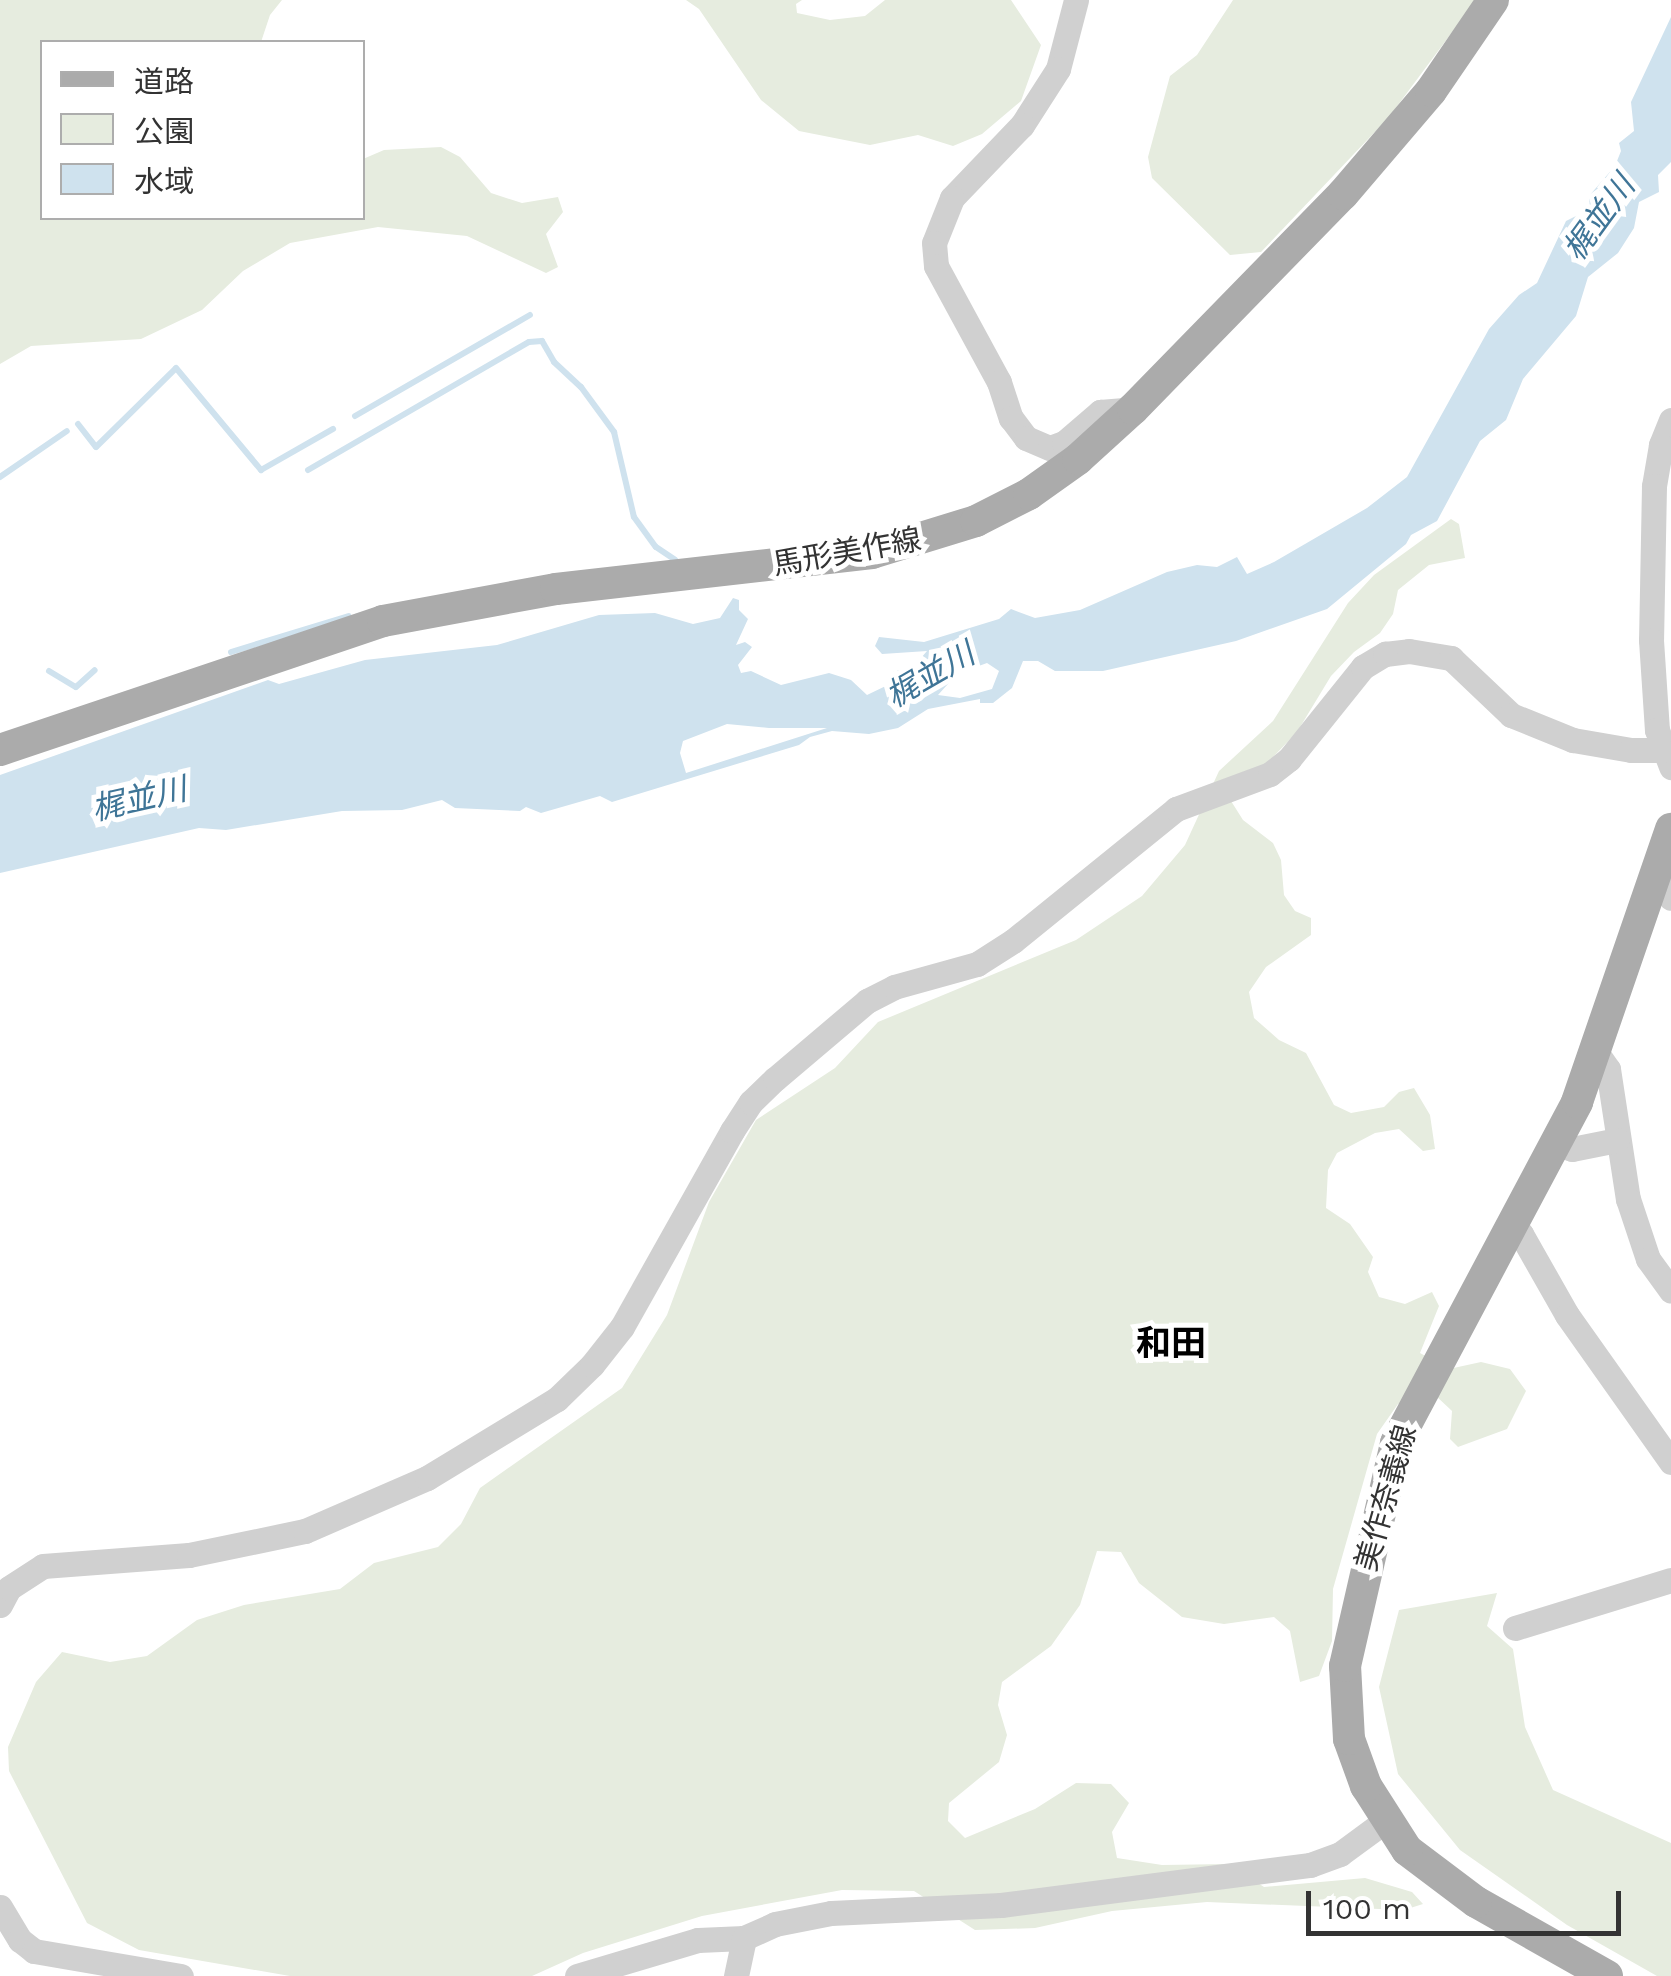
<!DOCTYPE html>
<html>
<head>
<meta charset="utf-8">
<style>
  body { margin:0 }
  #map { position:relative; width:1671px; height:1976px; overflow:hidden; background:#fff; font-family:"Work Sans","Noto Sans JP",sans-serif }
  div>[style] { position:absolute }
  .green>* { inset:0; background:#e6ecdf }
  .water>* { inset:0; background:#cfe2ee }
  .stream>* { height:6px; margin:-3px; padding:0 3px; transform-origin:3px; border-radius:3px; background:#cfe2ee }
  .minor>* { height:25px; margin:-12.5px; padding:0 12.5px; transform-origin:12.5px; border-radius:12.5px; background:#d0d0d0 }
  .major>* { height:32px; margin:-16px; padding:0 16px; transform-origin:16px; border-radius:16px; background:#ababab }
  span { translate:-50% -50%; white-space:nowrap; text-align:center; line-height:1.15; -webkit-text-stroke:10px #fff; paint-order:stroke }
  .street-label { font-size:30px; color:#333 }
  .water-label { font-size:32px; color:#3f7597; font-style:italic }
  .quarter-label { font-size:35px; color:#000; font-weight:700 }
  .legend { position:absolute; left:40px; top:40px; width:325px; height:180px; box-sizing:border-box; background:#fff; border:2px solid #adadad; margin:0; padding:12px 18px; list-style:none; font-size:30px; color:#333 }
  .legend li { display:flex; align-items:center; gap:20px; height:50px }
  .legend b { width:50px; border:2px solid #adadad }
  .scale { position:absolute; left:1306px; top:1891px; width:315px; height:45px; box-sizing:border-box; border:5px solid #333; border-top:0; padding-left:12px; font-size:30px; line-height:35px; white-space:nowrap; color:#333; -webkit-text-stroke:8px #fff; paint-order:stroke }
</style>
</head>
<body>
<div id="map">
  <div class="green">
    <i style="clip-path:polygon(0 0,282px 0,270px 15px,261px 42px,42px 42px,42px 218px,362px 218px,363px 159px,384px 150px,441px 147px,460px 157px,491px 193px,522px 203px,558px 197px,563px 212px,546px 234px,558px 267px,546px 273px,467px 236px,378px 227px,290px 243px,243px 271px,202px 310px,141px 339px,31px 346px,0 364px)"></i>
    <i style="clip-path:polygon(686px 0,802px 0,796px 4px,797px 13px,830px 20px,865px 16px,885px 0,1011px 0,1041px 45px,1021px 101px,982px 134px,953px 146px,918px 135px,870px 145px,799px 131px,761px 100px,699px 9px)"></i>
    <i style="clip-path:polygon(1233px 0,1476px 0,1389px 117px,1261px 252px,1230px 255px,1152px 178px,1148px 157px,1170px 76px,1197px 55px)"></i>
    <i style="clip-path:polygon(1451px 519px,1459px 524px,1465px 558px,1429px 565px,1398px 590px,1393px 614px,1380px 633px,1354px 652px,1331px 676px,1297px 732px,1231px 801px,1243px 820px,1273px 843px,1281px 860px,1284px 895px,1295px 911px,1311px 918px,1311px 935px,1266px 967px,1249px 992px,1254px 1018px,1279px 1040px,1306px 1053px,1334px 1105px,1351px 1113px,1384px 1107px,1399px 1092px,1414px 1088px,1430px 1115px,1435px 1149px,1423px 1151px,1399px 1129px,1375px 1133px,1337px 1153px,1328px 1170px,1326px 1208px,1350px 1224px,1373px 1257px,1368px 1272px,1379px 1297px,1405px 1304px,1432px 1292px,1439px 1306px,1420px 1353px,1449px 1369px,1481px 1362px,1510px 1369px,1526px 1391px,1507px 1429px,1458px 1447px,1450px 1439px,1452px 1411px,1435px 1395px,1398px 1404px,1377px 1434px,1333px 1589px,1332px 1641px,1319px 1676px,1300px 1682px,1290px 1631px,1274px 1617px,1224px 1624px,1182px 1617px,1139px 1583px,1121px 1552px,1097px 1551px,1080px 1605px,1051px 1646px,1002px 1682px,998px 1705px,1007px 1735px,999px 1762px,949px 1803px,948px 1821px,965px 1838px,1035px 1809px,1076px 1783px,1111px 1784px,1129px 1803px,1112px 1832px,1117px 1858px,1162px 1865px,1229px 1864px,1264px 1887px,1365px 1878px,1412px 1892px,1423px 1904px,1404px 1910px,1207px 1902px,1112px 1911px,1035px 1928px,975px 1930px,914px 1891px,842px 1890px,702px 1916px,583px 1953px,532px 1976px,290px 1976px,139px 1950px,87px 1923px,9px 1771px,8px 1747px,36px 1682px,62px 1652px,110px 1662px,147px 1656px,197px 1620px,244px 1605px,340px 1589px,374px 1563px,438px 1547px,461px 1524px,480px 1488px,622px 1388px,667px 1315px,709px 1202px,756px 1120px,835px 1068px,878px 1022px,1076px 940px,1142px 896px,1185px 845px,1219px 771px,1273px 721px,1348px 603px,1374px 575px)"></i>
    <i style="clip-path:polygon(1497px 1593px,1487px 1626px,1513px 1649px,1525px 1727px,1553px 1790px,1671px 1843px,1671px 1976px,1657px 1976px,1567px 1925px,1460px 1850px,1398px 1774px,1379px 1687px,1399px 1610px)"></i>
  </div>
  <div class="water">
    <i style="clip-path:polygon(evenodd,1671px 17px,1671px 162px,1658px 175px,1659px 192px,1639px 202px,1634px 228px,1618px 253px,1588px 277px,1576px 316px,1523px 379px,1506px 420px,1480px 441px,1437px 521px,1411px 535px,1406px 544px,1327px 609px,1236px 641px,1103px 671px,1055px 671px,1038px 661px,1023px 661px,1012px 688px,993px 703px,980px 703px,980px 699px,928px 709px,898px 728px,869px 734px,832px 731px,810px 737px,799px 745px,612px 802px,600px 796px,541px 813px,526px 807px,520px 811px,455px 808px,442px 800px,402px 810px,342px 811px,226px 830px,199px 828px,0 873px,0 775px,268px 680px,279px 684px,365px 660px,497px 645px,599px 615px,655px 613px,693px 624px,720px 618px,733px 598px,739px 600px,739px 610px,748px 619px,736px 645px,745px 642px,752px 647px,738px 665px,741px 673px,751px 671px,781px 685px,829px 673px,851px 680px,867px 695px,894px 682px,893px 672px,914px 666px,927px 651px,882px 654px,875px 646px,879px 637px,924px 642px,999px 619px,1011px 609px,1035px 618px,1080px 610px,1167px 572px,1197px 565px,1217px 567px,1237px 557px,1247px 574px,1274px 562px,1367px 508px,1407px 477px,1489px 329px,1519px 295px,1537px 283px,1566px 221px,1590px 209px,1589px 196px,1615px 166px,1621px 151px,1619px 143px,1634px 131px,1631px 102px,1671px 17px,987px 663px,999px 671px,992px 689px,960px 698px,938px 695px,957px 674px,987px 663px,1671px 17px,727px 724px,769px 728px,827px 728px,686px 773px,680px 753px,683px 741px,727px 724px)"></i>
  </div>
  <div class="stream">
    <i style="left:355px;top:416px;width:202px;rotate:-30deg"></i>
    <i style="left:78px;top:424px;width:29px;rotate:52deg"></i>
    <i style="left:96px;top:447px;width:112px;rotate:-44.6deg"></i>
    <i style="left:176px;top:368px;width:133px;rotate:50.2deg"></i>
    <i style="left:261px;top:470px;width:83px;rotate:-29.7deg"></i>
    <i style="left:308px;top:470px;width:255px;rotate:-30.1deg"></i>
    <i style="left:529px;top:342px;width:13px;rotate:-4deg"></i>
    <i style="left:542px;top:341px;width:24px;rotate:60deg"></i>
    <i style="left:554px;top:362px;width:37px;rotate:43deg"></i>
    <i style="left:581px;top:387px;width:56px;rotate:53.7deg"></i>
    <i style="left:614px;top:432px;width:87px;rotate:76.8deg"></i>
    <i style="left:634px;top:517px;width:37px;rotate:54deg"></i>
    <i style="left:656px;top:547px;width:23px;rotate:34deg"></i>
    <i style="left:0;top:477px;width:81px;rotate:-34.5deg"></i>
    <i style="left:231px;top:652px;width:123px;rotate:-17deg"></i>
    <i style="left:49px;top:671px;width:31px;rotate:31deg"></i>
    <i style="left:76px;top:687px;width:25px;rotate:-42deg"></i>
  </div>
  <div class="minor">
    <i style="left:1076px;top:0;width:71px;rotate:104.6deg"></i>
    <i style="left:1058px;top:69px;width:67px;rotate:122.7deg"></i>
    <i style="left:1022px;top:125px;width:101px;rotate:133.8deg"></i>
    <i style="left:952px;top:198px;width:48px;rotate:111.8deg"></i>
    <i style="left:934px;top:243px;width:23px;rotate:85deg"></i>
    <i style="left:936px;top:266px;width:132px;rotate:61.5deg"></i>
    <i style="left:999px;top:382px;width:38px;rotate:72deg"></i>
    <i style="left:1011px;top:418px;width:25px;rotate:53deg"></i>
    <i style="left:1026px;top:438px;width:26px;rotate:23deg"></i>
    <i style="left:1050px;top:448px;width:15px;rotate:-20deg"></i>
    <i style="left:1064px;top:443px;width:48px;rotate:-40.7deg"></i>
    <i style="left:1100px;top:412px;width:33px;rotate:-5deg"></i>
    <i style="left:1671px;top:420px;width:27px;rotate:112deg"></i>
    <i style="left:1661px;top:445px;width:42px;rotate:99.7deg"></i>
    <i style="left:1654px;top:486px;width:154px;rotate:91.1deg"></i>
    <i style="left:1651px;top:640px;width:90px;rotate:86.2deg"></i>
    <i style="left:1657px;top:730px;width:40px;rotate:69deg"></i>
    <i style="left:1655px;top:876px;width:27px;rotate:54deg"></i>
    <i style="left:1596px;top:1052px;width:21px;rotate:55deg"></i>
    <i style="left:1608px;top:1069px;width:132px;rotate:81.3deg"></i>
    <i style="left:1628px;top:1199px;width:63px;rotate:71.6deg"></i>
    <i style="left:1648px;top:1259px;width:39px;rotate:54deg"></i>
    <i style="left:1557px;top:1144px;width:16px;rotate:18deg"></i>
    <i style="left:1572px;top:1149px;width:46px;rotate:-11.3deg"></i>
    <i style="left:1512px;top:1228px;width:11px;rotate:34deg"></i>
    <i style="left:1521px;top:1234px;width:93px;rotate:60.4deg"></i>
    <i style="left:1567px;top:1315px;width:180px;rotate:54.7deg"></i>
    <i style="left:0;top:1605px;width:19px;rotate:-62deg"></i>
    <i style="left:9px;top:1588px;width:40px;rotate:-32.9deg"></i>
    <i style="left:43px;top:1566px;width:146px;rotate:-4.3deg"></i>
    <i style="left:189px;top:1555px;width:118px;rotate:-11.7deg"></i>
    <i style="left:305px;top:1531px;width:133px;rotate:-23.5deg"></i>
    <i style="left:427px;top:1478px;width:152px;rotate:-31.3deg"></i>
    <i style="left:557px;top:1399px;width:49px;rotate:-44.2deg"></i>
    <i style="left:592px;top:1365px;width:48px;rotate:-51.7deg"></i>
    <i style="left:622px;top:1327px;width:225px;rotate:-60.7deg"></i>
    <i style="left:732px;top:1131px;width:35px;rotate:-57deg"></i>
    <i style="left:751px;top:1102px;width:33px;rotate:-44deg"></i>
    <i style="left:775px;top:1079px;width:121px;rotate:-40.3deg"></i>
    <i style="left:867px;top:1001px;width:30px;rotate:-27deg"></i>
    <i style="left:894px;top:987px;width:86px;rotate:-15.5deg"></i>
    <i style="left:977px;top:964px;width:43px;rotate:-32.6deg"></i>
    <i style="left:1013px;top:941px;width:210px;rotate:-39deg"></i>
    <i style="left:1176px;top:809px;width:100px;rotate:-20.4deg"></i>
    <i style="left:1270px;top:774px;width:24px;rotate:-38deg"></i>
    <i style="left:1289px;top:759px;width:118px;rotate:-51.2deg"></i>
    <i style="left:1363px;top:667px;width:26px;rotate:-31deg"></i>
    <i style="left:1385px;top:654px;width:24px;rotate:-7deg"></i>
    <i style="left:1409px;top:651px;width:43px;rotate:9.5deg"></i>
    <i style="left:1451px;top:658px;width:83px;rotate:43.5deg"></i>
    <i style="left:1511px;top:715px;width:67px;rotate:22deg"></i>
    <i style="left:1573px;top:740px;width:59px;rotate:9.8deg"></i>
    <i style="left:1631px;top:750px;width:31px"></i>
    <i style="left:1515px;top:1628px;width:163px;rotate:-17.1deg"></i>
    <i style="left:0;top:1907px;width:39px;rotate:59deg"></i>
    <i style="left:20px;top:1940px;width:18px;rotate:38deg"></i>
    <i style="left:34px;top:1951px;width:149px;rotate:9.7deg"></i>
    <i style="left:577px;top:1976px;width:126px;rotate:-16.6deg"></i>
    <i style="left:698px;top:1940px;width:46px;rotate:-2.5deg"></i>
    <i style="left:744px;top:1938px;width:34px;rotate:-24deg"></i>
    <i style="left:775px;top:1924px;width:57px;rotate:-11.1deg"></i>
    <i style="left:831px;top:1913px;width:170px;rotate:-2.7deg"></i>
    <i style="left:1001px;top:1905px;width:312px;rotate:-7.4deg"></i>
    <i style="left:1310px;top:1865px;width:32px;rotate:-20deg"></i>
    <i style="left:1340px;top:1854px;width:56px;rotate:-36.3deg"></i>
    <i style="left:736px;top:1976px;width:39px;rotate:-78deg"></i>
  </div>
  <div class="major">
    <i style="left:0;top:750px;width:404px;rotate:-18.6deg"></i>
    <i style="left:383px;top:621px;width:176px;rotate:-10.5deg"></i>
    <i style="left:556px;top:589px;width:318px;rotate:-6.5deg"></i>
    <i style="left:872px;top:553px;width:109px;rotate:-17.1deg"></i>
    <i style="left:976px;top:521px;width:59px;rotate:-27deg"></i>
    <i style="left:1029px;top:494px;width:60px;rotate:-35.5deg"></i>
    <i style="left:1078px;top:459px;width:74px;rotate:-42.3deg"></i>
    <i style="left:1133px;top:409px;width:301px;rotate:-45.7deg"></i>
    <i style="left:1343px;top:194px;width:135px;rotate:-49.5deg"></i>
    <i style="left:1431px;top:91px;width:110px;rotate:-55.7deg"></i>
    <i style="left:1607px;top:1976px;width:150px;rotate:-150.5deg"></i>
    <i style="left:1476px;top:1902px;width:86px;rotate:-143deg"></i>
    <i style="left:1407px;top:1850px;width:76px;rotate:-122.6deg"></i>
    <i style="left:1366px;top:1786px;width:50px;rotate:-109.9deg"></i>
    <i style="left:1349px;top:1739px;width:73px;rotate:-93.1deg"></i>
    <i style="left:1345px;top:1666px;width:229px;rotate:-77.1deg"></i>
    <i style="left:1396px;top:1443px;width:386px;rotate:-62deg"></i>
    <i style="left:1577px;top:1102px;width:289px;rotate:-71deg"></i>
  </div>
  <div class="street-label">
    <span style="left:847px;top:552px;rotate:-10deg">馬形美作線</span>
    <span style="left:1386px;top:1498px;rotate:-74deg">美作奈義線</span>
  </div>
  <div class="water-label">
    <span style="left:1599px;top:218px;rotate:-54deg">梶並川</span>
    <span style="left:930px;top:675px;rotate:-30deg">梶並川</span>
    <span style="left:139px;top:799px;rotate:-13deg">梶並川</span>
  </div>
  <div class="quarter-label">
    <span style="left:1171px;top:1343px">和田</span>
  </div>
  <ul class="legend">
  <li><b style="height:12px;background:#ababab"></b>道路</li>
  <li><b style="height:28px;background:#e6ecdf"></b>公園</li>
  <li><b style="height:28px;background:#cfe2ee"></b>水域</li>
  </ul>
  <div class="scale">100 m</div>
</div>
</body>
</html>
